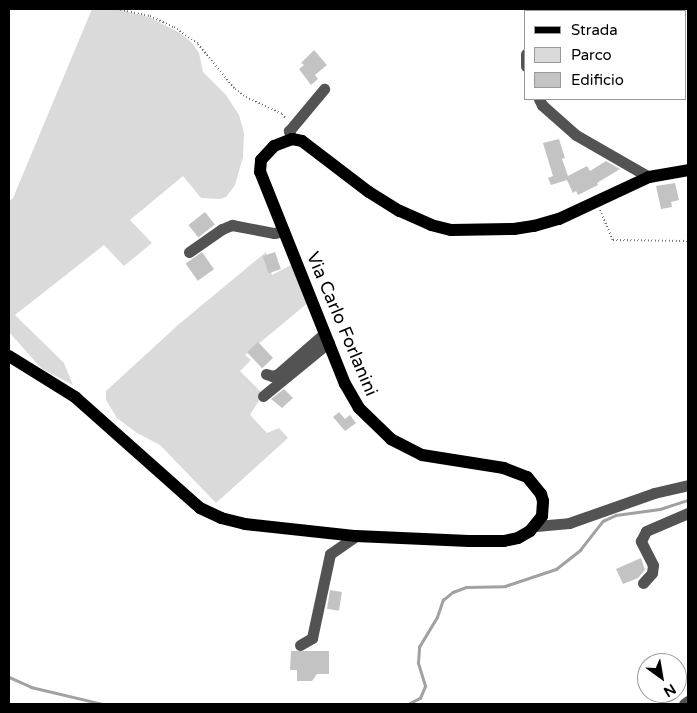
<!DOCTYPE html>
<html>
<head>
<meta charset="utf-8">
<style>
  body { margin:0 }
  #map { position:relative; width:697px; height:713px; overflow:hidden; background:#fff; font-family:"Varela Round",sans-serif }
  div>[style] { position:absolute }
  .green>* { inset:0; background:#dadada }
  .stream>* { height:2.5px; margin:-1.25px; padding:0 1.25px; transform-origin:1.25px; border-radius:1.25px; background:#a1a1a1 }
  .building>* { inset:0; background:#c3c3c3; transform-origin:0 0 }
  .path>* { height:2px; margin-top:-1px; transform-origin:0; background:repeating-linear-gradient(90deg,#757575 0 1px,transparent 0 3.5px) }
  .minor>* { height:11px; margin:-5.5px; padding:0 5.5px; transform-origin:5.5px; border-radius:5.5px; background:#535353 }
  .major>* { height:12px; margin:-6px; padding:0 6px; transform-origin:6px; border-radius:6px; background:#000 }
  span { translate:-50% -50%; white-space:nowrap; text-align:center; line-height:1.15; -webkit-text-stroke:4px #fff; paint-order:stroke }
  .street-label { font-size:18px; color:#000 }
  .frame { position:absolute; inset:0; border:10px solid #000; pointer-events:none }
  .legend { position:absolute; left:524px; top:10px; width:162px; height:90px; box-sizing:border-box; background:#fff; border:1px solid #999; margin:0; padding:6px 9px; list-style:none; font-size:15px; color:#000 }
  .legend li { display:flex; align-items:center; gap:10px; height:25px }
  .legend b { width:25px; border:1px solid #999 }
  .north { position:absolute; left:637px; top:653px; width:50px; height:50px; box-sizing:border-box; background:#fff; border:1px solid #999; border-radius:50%; rotate:148deg; font-size:14px; font-weight:700; line-height:20px; text-align:center; color:#000 }
  .north::after { content:''; display:block; margin:auto; width:18px; height:22px; background:#000; clip-path:polygon(50% 0,100% 100%,50% 72%,0 100%) }
</style>
</head>
<body>
<div id="map">
  <div class="green">
    <i style="clip-path:polygon(92px 9px,117px 9px,149px 17px,180px 33px,192px 43px,199px 53px,203px 72px,226px 95px,239px 115px,244px 133px,243px 157px,235px 185px,226px 197px,220px 199px,201px 198px,183px 176px,130px 220px,152px 243px,124px 266px,104px 245px,15px 315px,64px 363px,73px 385px,42px 369px,9px 332px,9px 201px,13px 198px)"></i>
    <i style="clip-path:polygon(266px 252px,272px 275px,295px 263px,309px 302px,245px 355px,251px 360px,240px 371px,263px 394px,250px 415px,267px 433px,279px 428px,288px 438px,216px 503px,160px 445px,137px 433px,117px 418px,106px 400px,106px 391px,178px 325px)"></i>
  </div>
  <div class="stream">
    <i style="left:9px;top:677px;width:24px;rotate:24deg"></i>
    <i style="left:31px;top:687px;width:74px;rotate:13.3deg"></i>
    <i style="left:408px;top:704px;width:13px;rotate:-27deg"></i>
    <i style="left:420px;top:698px;width:13px;rotate:-67deg"></i>
    <i style="left:425px;top:686px;width:24px;rotate:-107deg"></i>
    <i style="left:418px;top:663px;width:16px;rotate:-86deg"></i>
    <i style="left:419px;top:647px;width:35px;rotate:-59deg"></i>
    <i style="left:437px;top:617px;width:18px;rotate:-71deg"></i>
    <i style="left:443px;top:600px;width:13px;rotate:-39deg"></i>
    <i style="left:453px;top:592px;width:14px;rotate:-21deg"></i>
    <i style="left:466px;top:587px;width:39px;rotate:-1deg"></i>
    <i style="left:505px;top:586px;width:54px;rotate:-18.4deg"></i>
    <i style="left:556px;top:569px;width:31px;rotate:-38deg"></i>
    <i style="left:580px;top:550px;width:37px;rotate:-52deg"></i>
    <i style="left:603px;top:521px;width:14px;rotate:-25deg"></i>
    <i style="left:616px;top:515px;width:44px;rotate:-7.8deg"></i>
    <i style="left:660px;top:509px;width:29px;rotate:-18deg"></i>
  </div>
  <div class="building">
    <i style="clip-path:polygon(314px 50px,327px 65px,315px 75px,318px 79px,311px 85px,299px 69px,304px 65px,301px 63px)"></i>
    <i style="clip-path:polygon(559px 139px,565px 158px,562px 159px,568px 176px,587px 166px,590px 171px,606px 161px,620px 169px,597px 183px,598px 185px,578px 195px,576px 191px,573px 193px,567px 180px,551px 185px,548px 178px,553px 176px,543px 143px)"></i>
    <i style="clip-path:polygon(675px 183px,679px 200px,671px 202px,672px 207px,661px 209px,656px 186px)"></i>
    <i style="left:205px;top:212px;width:16px;height:21px;rotate:52deg"></i>
    <i style="left:202px;top:252px;width:21px;height:20px;rotate:55deg"></i>
    <i style="left:275px;top:252px;width:18px;height:13px;rotate:71deg"></i>
    <i style="left:258px;top:342px;width:22px;height:15px;rotate:47deg"></i>
    <i style="clip-path:polygon(284px 389px,293px 398px,282px 408px,271px 399px)"></i>
    <i style="clip-path:polygon(339px 412px,345px 419px,350px 415px,356px 423px,345px 431px,333px 417px)"></i>
    <i style="clip-path:polygon(641px 558px,645px 570px,638px 578px,623px 584px,616px 569px)"></i>
    <i style="left:330px;top:590px;width:12px;height:19px;rotate:9deg"></i>
    <i style="clip-path:polygon(291px 651px,329px 651px,329px 674px,317px 674px,312px 681px,297px 681px,297px 670px,290px 670px)"></i>
  </div>
  <div class="path">
    <i style="left:117px;top:9px;width:34px;rotate:12deg"></i>
    <i style="left:150px;top:16px;width:26px;rotate:25deg"></i>
    <i style="left:174px;top:27px;width:29px;rotate:35deg"></i>
    <i style="left:198px;top:44px;width:58px;rotate:50.6deg"></i>
    <i style="left:235px;top:89px;width:14px;rotate:36deg"></i>
    <i style="left:246px;top:97px;width:40px;rotate:25deg"></i>
    <i style="left:282px;top:114px;width:6px;rotate:51deg"></i>
    <i style="left:600px;top:210px;width:33px;rotate:67deg"></i>
    <i style="left:613px;top:240px;width:75px;rotate:0.8deg"></i>
  </div>
  <div class="minor">
    <i style="left:556px;top:11px;width:4px;rotate:-34deg"></i>
    <i style="left:526px;top:54px;width:12px;rotate:90deg"></i>
    <i style="left:539px;top:99px;width:7px;rotate:63deg"></i>
    <i style="left:542px;top:105px;width:45px;rotate:41.4deg"></i>
    <i style="left:576px;top:135px;width:84px;rotate:29.9deg"></i>
    <i style="left:292px;top:139px;width:9px;rotate:-111deg"></i>
    <i style="left:289px;top:131px;width:55px;rotate:-50.2deg"></i>
    <i style="left:189px;top:252px;width:40px;rotate:-34.9deg"></i>
    <i style="left:222px;top:229px;width:11px;rotate:-22deg"></i>
    <i style="left:232px;top:225px;width:43px;rotate:10.8deg"></i>
    <i style="left:274px;top:233px;width:10px;rotate:-11deg"></i>
    <i style="left:266px;top:374px;width:6px;rotate:18deg"></i>
    <i style="left:272px;top:376px;width:6px;rotate:-18deg"></i>
    <i style="left:278px;top:374px;width:62px;rotate:-41.1deg"></i>
    <i style="left:263px;top:396px;width:85px;rotate:-39.3deg"></i>
    <i style="left:536px;top:526px;width:33px;rotate:-5deg"></i>
    <i style="left:569px;top:523px;width:90px;rotate:-19.4deg"></i>
    <i style="left:654px;top:493px;width:35px;rotate:-13deg"></i>
    <i style="left:643px;top:583px;width:13px;rotate:-48deg"></i>
    <i style="left:652px;top:573px;width:8px;rotate:-83deg"></i>
    <i style="left:653px;top:565px;width:27px;rotate:-117deg"></i>
    <i style="left:641px;top:541px;width:11px;rotate:-63deg"></i>
    <i style="left:646px;top:531px;width:46px;rotate:-23.2deg"></i>
    <i style="left:300px;top:645px;width:14px;rotate:-30deg"></i>
    <i style="left:312px;top:638px;width:86px;rotate:-77.9deg"></i>
    <i style="left:330px;top:554px;width:32px;rotate:-35deg"></i>
    <i style="left:684px;top:704px;width:5px;rotate:-37deg"></i>
  </div>
  <div class="major">
    <i style="left:9px;top:356px;width:78px;rotate:31.8deg"></i>
    <i style="left:75px;top:397px;width:167px;rotate:41.6deg"></i>
    <i style="left:200px;top:508px;width:23px;rotate:25deg"></i>
    <i style="left:221px;top:518px;width:25px;rotate:14deg"></i>
    <i style="left:245px;top:524px;width:112px;rotate:6.2deg"></i>
    <i style="left:356px;top:536px;width:113px;rotate:2.5deg"></i>
    <i style="left:469px;top:541px;width:35px"></i>
    <i style="left:504px;top:541px;width:14px;rotate:-12deg"></i>
    <i style="left:518px;top:538px;width:14px;rotate:-30deg"></i>
    <i style="left:530px;top:531px;width:19px;rotate:-51deg"></i>
    <i style="left:542px;top:516px;width:15px;rotate:-86deg"></i>
    <i style="left:543px;top:501px;width:7px;rotate:-106deg"></i>
    <i style="left:541px;top:494px;width:22px;rotate:-129deg"></i>
    <i style="left:527px;top:477px;width:25px;rotate:-159deg"></i>
    <i style="left:504px;top:468px;width:83px;rotate:-171deg"></i>
    <i style="left:422px;top:455px;width:35px;rotate:-153deg"></i>
    <i style="left:391px;top:439px;width:45px;rotate:-135.9deg"></i>
    <i style="left:359px;top:408px;width:28px;rotate:-120deg"></i>
    <i style="left:345px;top:384px;width:228px;rotate:-111.8deg"></i>
    <i style="left:260px;top:172px;width:12px;rotate:-85deg"></i>
    <i style="left:261px;top:160px;width:19px;rotate:-47deg"></i>
    <i style="left:274px;top:146px;width:19px;rotate:-21deg"></i>
    <i style="left:292px;top:139px;width:10px;rotate:11deg"></i>
    <i style="left:302px;top:141px;width:84px;rotate:37.3deg"></i>
    <i style="left:369px;top:192px;width:36px;rotate:32deg"></i>
    <i style="left:400px;top:211px;width:34px;rotate:24deg"></i>
    <i style="left:431px;top:225px;width:21px;rotate:14deg"></i>
    <i style="left:451px;top:230px;width:63px;rotate:-0.9deg"></i>
    <i style="left:514px;top:229px;width:20px;rotate:-9deg"></i>
    <i style="left:534px;top:226px;width:26px;rotate:-16deg"></i>
    <i style="left:559px;top:219px;width:99px;rotate:-25deg"></i>
    <i style="left:649px;top:177px;width:40px;rotate:-10deg"></i>
  </div>
  <div class="street-label">
    <span style="left:342px;top:324px;rotate:67deg">Via Carlo Forlanini</span>
  </div>
  <div class="frame"></div>
  <ul class="legend">
  <li><b style="height:6px;background:#000"></b>Strada</li>
  <li><b style="height:14px;background:#dadada"></b>Parco</li>
  <li><b style="height:14px;background:#c3c3c3"></b>Edificio</li>
  </ul>
  <div class="north">N</div>
</div>
</body>
</html>
